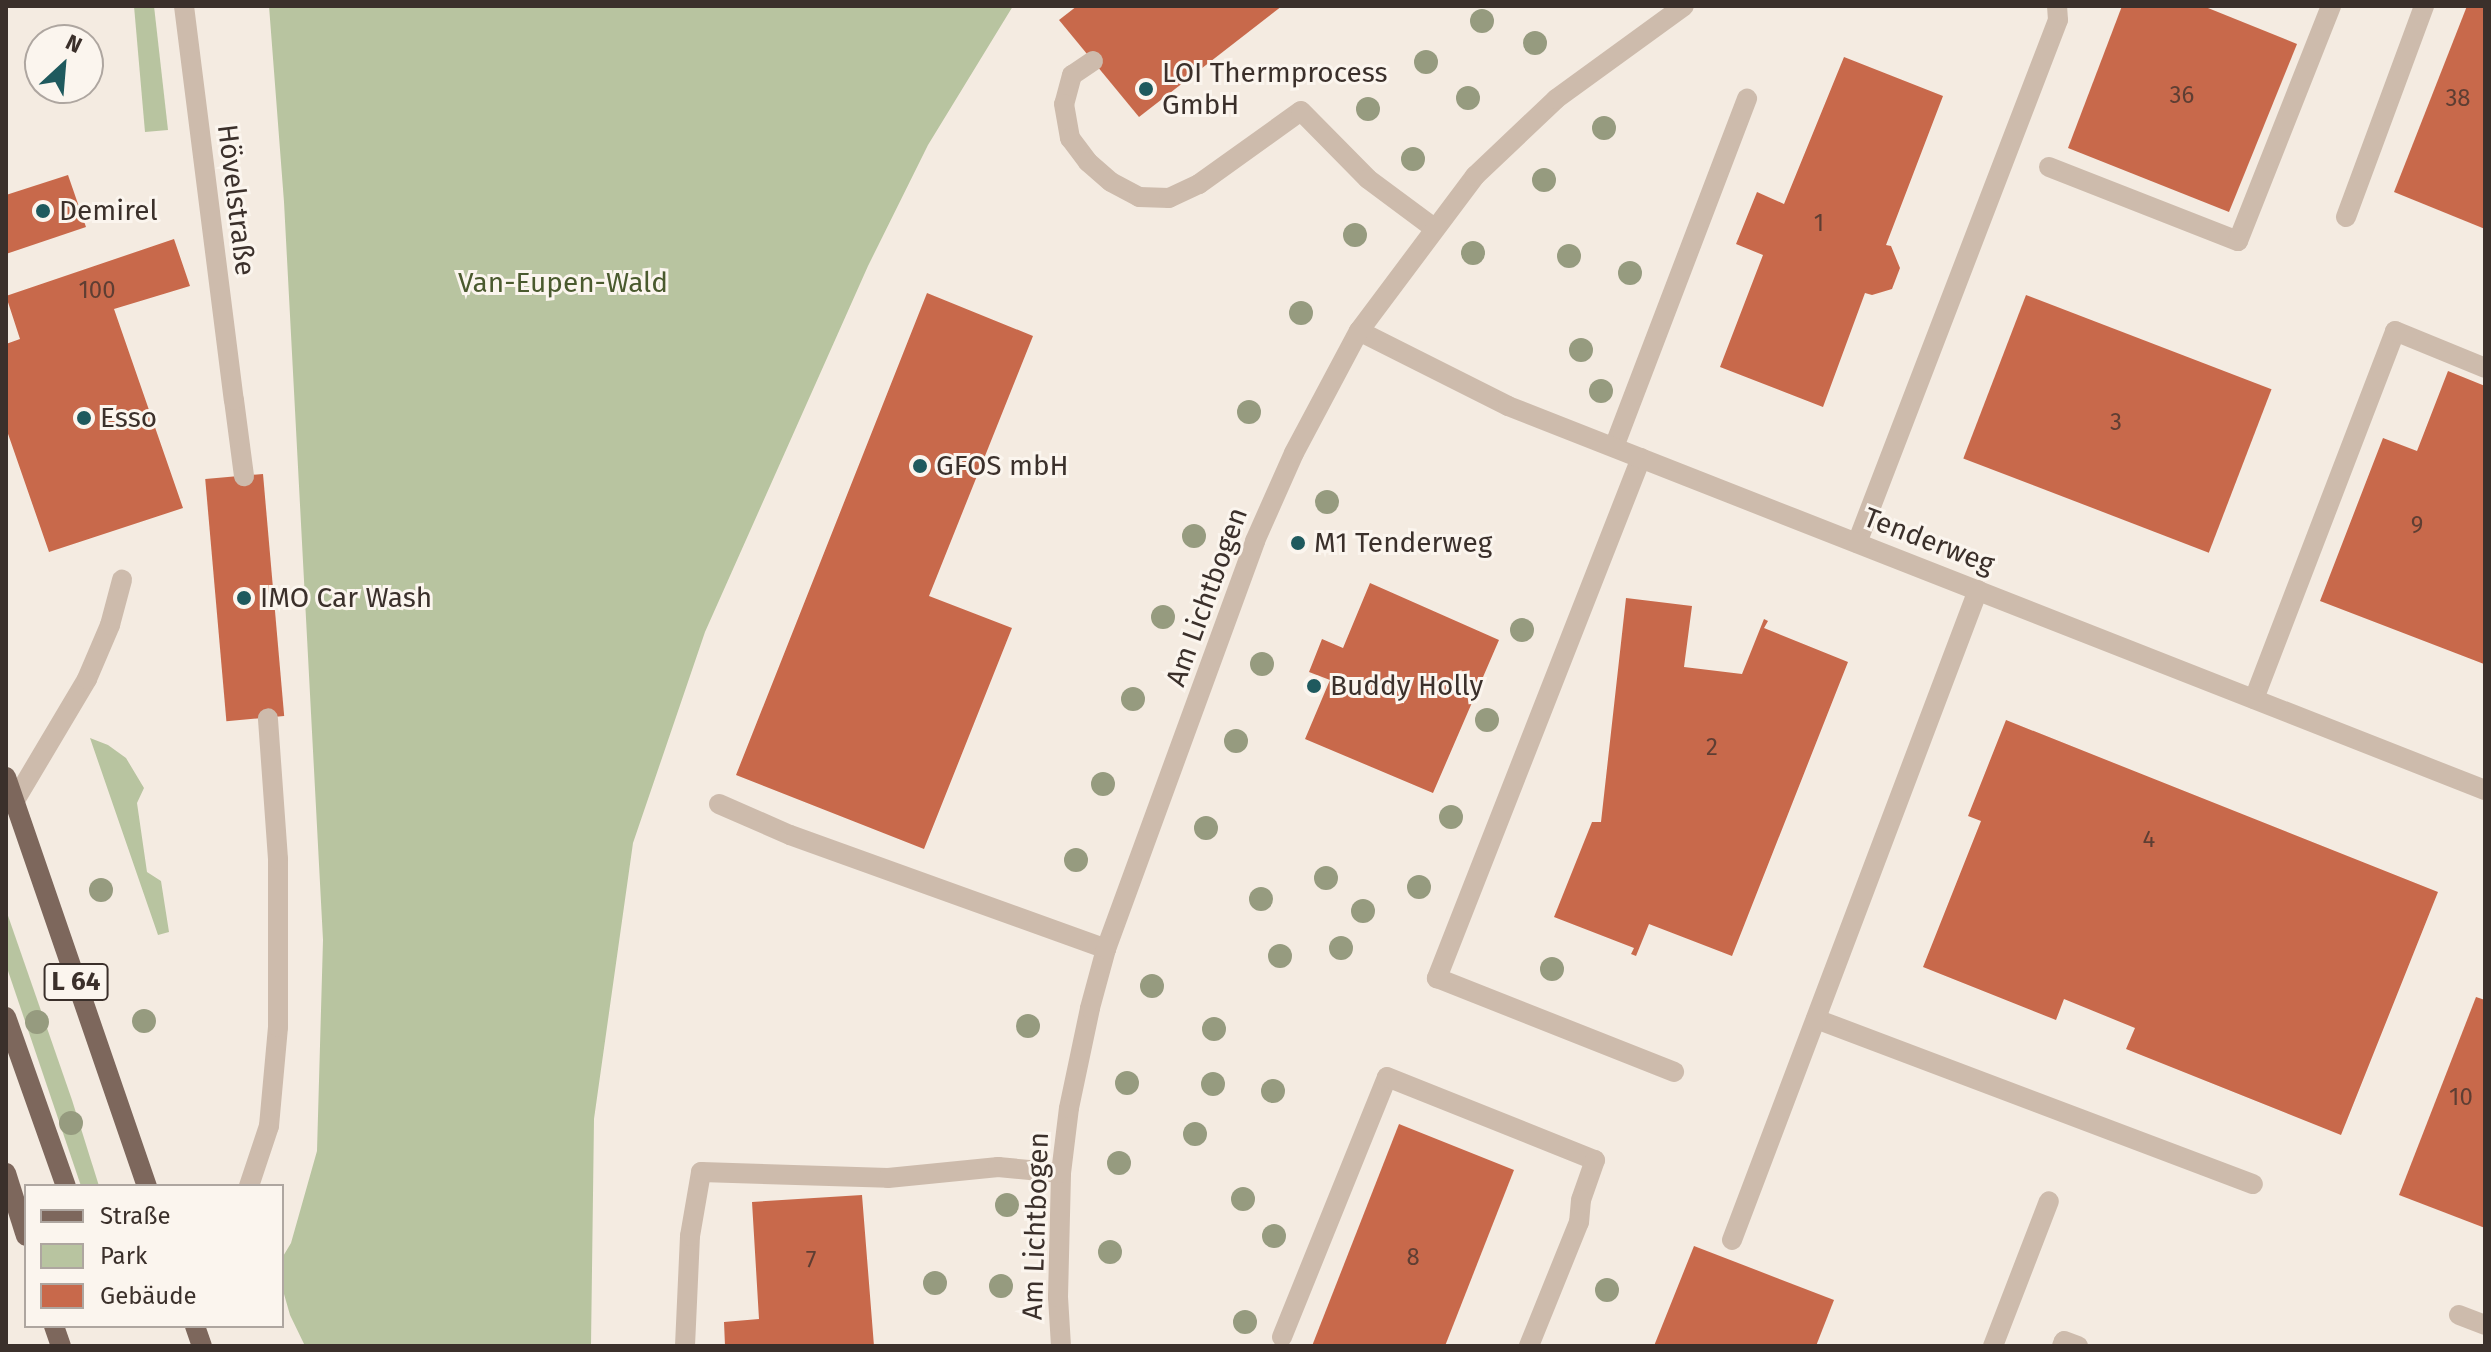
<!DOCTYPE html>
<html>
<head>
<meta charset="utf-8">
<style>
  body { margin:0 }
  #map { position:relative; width:2491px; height:1352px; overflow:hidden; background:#f4ebe1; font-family:"Fira Sans",sans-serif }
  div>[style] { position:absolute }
  .green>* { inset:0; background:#b8c4a0 }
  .building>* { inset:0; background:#c8694b; transform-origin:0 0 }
  .service>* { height:20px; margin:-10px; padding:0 10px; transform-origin:10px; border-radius:10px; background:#cdbbac }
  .minor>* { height:20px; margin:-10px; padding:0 10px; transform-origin:10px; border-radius:10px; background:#cdbbac }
  .primary>* { height:20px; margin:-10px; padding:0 10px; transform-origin:10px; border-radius:10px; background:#7d675c }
  .trees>* { width:24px; height:24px; margin:-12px; border-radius:50%; background:#969b7f }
  .dots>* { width:22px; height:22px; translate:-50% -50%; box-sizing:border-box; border:4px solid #fbf5ee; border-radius:50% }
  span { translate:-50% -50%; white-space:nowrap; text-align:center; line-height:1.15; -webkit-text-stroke:6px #fbf5ee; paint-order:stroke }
  .number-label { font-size:24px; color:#5e3e33 }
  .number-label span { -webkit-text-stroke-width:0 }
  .shield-label span { padding:2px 6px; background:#fbf5ee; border:2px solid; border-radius:6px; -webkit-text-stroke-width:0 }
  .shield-label { font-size:26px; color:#3b302b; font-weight:700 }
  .poi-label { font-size:28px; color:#3b302b }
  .left { translate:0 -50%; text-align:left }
  .street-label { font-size:28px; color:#3b302b }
  .park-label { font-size:28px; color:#4a5a2e }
  .frame { position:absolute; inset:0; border:8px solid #3b302b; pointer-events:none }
  .legend { position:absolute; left:24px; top:1184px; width:260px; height:144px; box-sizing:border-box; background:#fbf5ee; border:2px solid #aea6a0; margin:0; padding:10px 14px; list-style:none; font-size:24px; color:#3b302b }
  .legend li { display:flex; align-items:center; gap:16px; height:40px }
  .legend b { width:40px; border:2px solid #aea6a0 }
  .north { position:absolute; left:24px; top:24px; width:80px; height:80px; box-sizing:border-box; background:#fbf5ee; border:2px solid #aea6a0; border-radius:50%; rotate:26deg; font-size:22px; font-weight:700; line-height:32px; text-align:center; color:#3b302b }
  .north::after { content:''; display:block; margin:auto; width:28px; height:36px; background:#1f5a5e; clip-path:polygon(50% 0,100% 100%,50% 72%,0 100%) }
</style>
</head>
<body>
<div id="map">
  <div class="green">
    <i style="clip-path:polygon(134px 6px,154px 6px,168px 130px,145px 132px)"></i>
    <i style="clip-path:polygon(269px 6px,1013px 6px,928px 145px,868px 266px,705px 632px,633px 843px,594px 1119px,591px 1346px,305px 1346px,290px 1315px,282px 1287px,282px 1258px,291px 1243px,317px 1151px,323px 940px,284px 202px)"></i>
    <i style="clip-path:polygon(90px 738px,108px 745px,126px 758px,144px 788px,137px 803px,147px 872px,161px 881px,169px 932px,158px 935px)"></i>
    <i style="clip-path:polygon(6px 910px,72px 1100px,99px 1186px,81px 1186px,6px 965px)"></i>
  </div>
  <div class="building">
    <i style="clip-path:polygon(1077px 6px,1282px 6px,1139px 117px,1059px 20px)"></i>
    <i style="clip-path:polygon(2122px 6px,2203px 6px,2297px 44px,2229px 212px,2068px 148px)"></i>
    <i style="clip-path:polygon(2467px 6px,2485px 6px,2485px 229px,2394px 192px)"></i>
    <i style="clip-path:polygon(1844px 57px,1943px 96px,1886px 245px,1891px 246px,1900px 268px,1892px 289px,1872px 295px,1865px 293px,1823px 407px,1720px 367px,1763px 255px,1736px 244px,1757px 192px,1784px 204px)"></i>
    <i style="clip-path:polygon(68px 175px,86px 227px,6px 254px,6px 195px)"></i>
    <i style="clip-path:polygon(174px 239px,190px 286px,114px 309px,183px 508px,49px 552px,6px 428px,6px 344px,20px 339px,6px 296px)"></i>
    <i style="clip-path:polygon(927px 293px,1033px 336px,929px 596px,1012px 628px,924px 849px,736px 775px)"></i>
    <i style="left:2026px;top:295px;width:263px;height:175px;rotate:21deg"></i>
    <i style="clip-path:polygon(2448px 371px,2485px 386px,2484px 664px,2320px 601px,2383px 438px,2417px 451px)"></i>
    <i style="left:263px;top:474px;width:243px;height:58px;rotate:85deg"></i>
    <i style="clip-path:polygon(1370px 583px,1499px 640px,1433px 793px,1305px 739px,1330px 680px,1309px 672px,1322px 639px,1343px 648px)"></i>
    <i style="clip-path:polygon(1626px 598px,1692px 606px,1684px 667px,1742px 674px,1764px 619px,1768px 621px,1764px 628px,1848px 662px,1732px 956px,1649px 924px,1636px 956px,1631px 954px,1634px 948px,1554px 917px,1592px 822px,1601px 822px)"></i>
    <i style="clip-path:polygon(2006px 720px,2438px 892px,2341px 1135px,2126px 1049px,2135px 1028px,2064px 999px,2056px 1020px,1923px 967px,1981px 821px,1968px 816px)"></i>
    <i style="clip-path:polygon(2476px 997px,2485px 1000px,2485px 1228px,2399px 1195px)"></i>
    <i style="clip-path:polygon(1399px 1124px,1514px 1170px,1445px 1346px,1312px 1346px)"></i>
    <i style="clip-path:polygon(862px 1195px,874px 1346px,725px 1346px,724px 1322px,759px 1319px,752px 1202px)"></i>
    <i style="clip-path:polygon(1694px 1246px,1834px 1300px,1816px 1346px,1654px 1346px)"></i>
  </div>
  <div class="service">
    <i style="left:1093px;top:61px;width:25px;rotate:146deg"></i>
    <i style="left:1072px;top:75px;width:30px;rotate:105deg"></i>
    <i style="left:1064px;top:104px;width:35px;rotate:80deg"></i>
    <i style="left:1070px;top:138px;width:30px;rotate:53deg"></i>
    <i style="left:1088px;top:162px;width:30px;rotate:41deg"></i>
    <i style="left:1111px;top:182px;width:32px;rotate:28deg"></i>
    <i style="left:1139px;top:197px;width:30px;rotate:2deg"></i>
    <i style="left:1169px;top:198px;width:33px;rotate:-25deg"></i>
    <i style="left:1199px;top:184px;width:125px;rotate:-35.6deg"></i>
    <i style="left:1301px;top:111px;width:95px;rotate:45.4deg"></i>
    <i style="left:1368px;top:179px;width:82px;rotate:36.6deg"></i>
    <i style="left:2049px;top:167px;width:203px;rotate:21.4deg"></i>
    <i style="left:2238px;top:241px;width:253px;rotate:-68.4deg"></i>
    <i style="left:2346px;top:217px;width:225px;rotate:-69.7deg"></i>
    <i style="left:234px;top:400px;width:77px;rotate:82.5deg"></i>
    <i style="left:1614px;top:447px;width:373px;rotate:-69.1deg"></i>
    <i style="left:1641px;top:458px;width:559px;rotate:111.42deg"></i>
    <i style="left:1437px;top:978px;width:255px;rotate:21.6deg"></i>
    <i style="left:1857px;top:543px;width:560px;rotate:-68.98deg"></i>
    <i style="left:2058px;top:20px;width:14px;rotate:-94deg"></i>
    <i style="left:2254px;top:699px;width:394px;rotate:-69deg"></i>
    <i style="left:2395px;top:331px;width:97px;rotate:22.3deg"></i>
    <i style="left:14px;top:802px;width:143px;rotate:-59.3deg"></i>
    <i style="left:87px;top:679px;width:59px;rotate:-66.9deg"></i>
    <i style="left:110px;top:625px;width:47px;rotate:-75.1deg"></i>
    <i style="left:719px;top:804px;width:77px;rotate:23.6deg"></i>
    <i style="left:790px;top:835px;width:336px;rotate:19.8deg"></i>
    <i style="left:1816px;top:1019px;width:467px;rotate:20.7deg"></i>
    <i style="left:249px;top:1186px;width:63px;rotate:-71.6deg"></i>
    <i style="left:269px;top:1126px;width:99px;rotate:-84.8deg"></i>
    <i style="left:278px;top:1027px;width:168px;rotate:-90deg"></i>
    <i style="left:278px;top:859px;width:141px;rotate:-94.1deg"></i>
    <i style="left:1732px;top:1240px;width:695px;rotate:-69.27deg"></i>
    <i style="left:2459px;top:1315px;width:28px;rotate:21deg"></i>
    <i style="left:1282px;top:1337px;width:280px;rotate:-68deg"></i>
    <i style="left:1387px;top:1077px;width:224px;rotate:21.8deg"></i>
    <i style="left:1595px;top:1160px;width:42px;rotate:109.3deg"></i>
    <i style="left:1581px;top:1200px;width:22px;rotate:95deg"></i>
    <i style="left:1579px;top:1222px;width:134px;rotate:112deg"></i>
    <i style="left:685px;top:1346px;width:110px;rotate:-87.4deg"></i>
    <i style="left:690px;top:1236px;width:65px;rotate:-80.2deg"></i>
    <i style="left:701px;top:1172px;width:187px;rotate:1.8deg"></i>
    <i style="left:888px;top:1178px;width:111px;rotate:-5.7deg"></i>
    <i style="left:998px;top:1167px;width:63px;rotate:5.4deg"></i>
    <i style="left:1993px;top:1346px;width:155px;rotate:-68.9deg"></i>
    <i style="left:2062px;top:1346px;width:5px;rotate:-68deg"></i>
    <i style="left:2064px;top:1341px;width:15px;rotate:20deg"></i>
  </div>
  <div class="minor">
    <i style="left:184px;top:6px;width:397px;rotate:82.8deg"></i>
    <i style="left:1359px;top:331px;width:167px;rotate:26.7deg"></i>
    <i style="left:1508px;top:406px;width:1050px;rotate:21.46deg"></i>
    <i style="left:1061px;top:1346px;width:49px;rotate:-93.5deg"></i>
    <i style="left:1058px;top:1297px;width:124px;rotate:-88.6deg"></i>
    <i style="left:1061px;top:1173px;width:65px;rotate:-83deg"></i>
    <i style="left:1069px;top:1108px;width:102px;rotate:-78.1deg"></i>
    <i style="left:1090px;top:1008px;width:61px;rotate:-74.8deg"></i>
    <i style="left:1106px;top:949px;width:434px;rotate:-69.9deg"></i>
    <i style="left:1255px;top:541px;width:96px;rotate:-66.1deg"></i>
    <i style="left:1294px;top:453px;width:138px;rotate:-62deg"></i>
    <i style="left:1359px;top:331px;width:194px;rotate:-53.2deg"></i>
    <i style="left:1475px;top:176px;width:112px;rotate:-43.5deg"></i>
    <i style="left:1556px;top:99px;width:158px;rotate:-36deg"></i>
  </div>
  <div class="primary">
    <i style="left:6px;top:777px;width:433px;rotate:71deg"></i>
    <i style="left:6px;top:1017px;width:179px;rotate:70.5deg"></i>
    <i style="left:6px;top:1173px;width:66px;rotate:72.4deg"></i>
    <i style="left:54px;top:1326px;width:21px;rotate:71deg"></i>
    <i style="left:195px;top:1326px;width:21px;rotate:71deg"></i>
  </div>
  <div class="trees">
    <i style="left:1482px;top:21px"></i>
    <i style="left:1535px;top:43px"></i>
    <i style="left:1426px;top:62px"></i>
    <i style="left:1468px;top:98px"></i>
    <i style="left:1368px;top:109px"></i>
    <i style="left:1604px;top:128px"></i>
    <i style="left:1413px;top:159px"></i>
    <i style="left:1544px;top:180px"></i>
    <i style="left:1355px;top:235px"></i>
    <i style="left:1473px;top:253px"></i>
    <i style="left:1569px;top:256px"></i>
    <i style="left:1630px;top:273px"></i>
    <i style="left:1301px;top:313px"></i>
    <i style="left:1581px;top:350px"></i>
    <i style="left:1601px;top:391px"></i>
    <i style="left:1249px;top:412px"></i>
    <i style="left:1327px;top:502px"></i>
    <i style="left:1194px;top:536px"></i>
    <i style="left:1163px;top:617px"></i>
    <i style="left:1522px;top:630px"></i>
    <i style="left:1262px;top:664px"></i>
    <i style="left:1133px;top:699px"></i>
    <i style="left:1487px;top:720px"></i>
    <i style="left:1236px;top:741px"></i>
    <i style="left:1103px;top:784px"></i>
    <i style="left:1451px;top:817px"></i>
    <i style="left:1206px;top:828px"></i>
    <i style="left:1076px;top:860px"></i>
    <i style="left:1326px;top:878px"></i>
    <i style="left:1419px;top:887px"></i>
    <i style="left:101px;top:890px"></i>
    <i style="left:1261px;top:899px"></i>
    <i style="left:1363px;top:911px"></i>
    <i style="left:1341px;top:948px"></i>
    <i style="left:1280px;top:956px"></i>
    <i style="left:1552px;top:969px"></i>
    <i style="left:1152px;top:986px"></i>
    <i style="left:144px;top:1021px"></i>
    <i style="left:37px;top:1022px"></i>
    <i style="left:1028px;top:1026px"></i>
    <i style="left:1214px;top:1029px"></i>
    <i style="left:1127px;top:1083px"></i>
    <i style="left:1213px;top:1084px"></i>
    <i style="left:1273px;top:1091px"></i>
    <i style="left:71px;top:1123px"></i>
    <i style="left:1195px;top:1134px"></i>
    <i style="left:1119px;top:1163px"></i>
    <i style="left:1243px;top:1199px"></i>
    <i style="left:1007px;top:1205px"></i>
    <i style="left:1274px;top:1236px"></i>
    <i style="left:1110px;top:1252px"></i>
    <i style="left:935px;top:1283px"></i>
    <i style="left:1001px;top:1286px"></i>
    <i style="left:1607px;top:1290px"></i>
    <i style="left:1245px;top:1322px"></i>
  </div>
  <div class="dots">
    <i style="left:1146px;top:89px;background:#1f5a5e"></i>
    <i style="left:43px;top:211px;background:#1f5a5e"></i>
    <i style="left:84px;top:418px;background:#1f5a5e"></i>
    <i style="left:920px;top:466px;background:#1f5a5e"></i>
    <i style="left:1298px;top:543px;background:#1f5a5e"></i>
    <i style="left:244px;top:598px;background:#1f5a5e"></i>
    <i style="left:1314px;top:686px;background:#1f5a5e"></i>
  </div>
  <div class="number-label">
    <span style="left:2182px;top:96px">36</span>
    <span style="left:2458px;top:99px">38</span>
    <span style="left:1819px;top:224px">1</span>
    <span style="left:97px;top:291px">100</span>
    <span style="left:2116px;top:423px">3</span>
    <span style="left:2417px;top:526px">9</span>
    <span style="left:1712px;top:748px">2</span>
    <span style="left:2149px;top:840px">4</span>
    <span style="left:2461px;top:1098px">10</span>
    <span style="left:1413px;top:1258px">8</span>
    <span style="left:811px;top:1261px">7</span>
  </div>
  <div class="shield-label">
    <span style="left:76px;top:982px">L 64</span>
  </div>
  <div class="poi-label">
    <span class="left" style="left:1162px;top:89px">LOI Thermprocess<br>GmbH</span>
    <span class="left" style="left:59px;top:211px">Demirel</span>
    <span class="left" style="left:100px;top:418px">Esso</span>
    <span class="left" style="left:936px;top:466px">GFOS mbH</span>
    <span class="left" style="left:1314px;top:543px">M1 Tenderweg</span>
    <span class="left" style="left:260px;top:598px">IMO Car Wash</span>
    <span class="left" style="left:1330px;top:686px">Buddy Holly</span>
  </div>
  <div class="street-label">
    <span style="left:236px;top:200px;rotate:83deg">Hövelstraße</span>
    <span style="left:1929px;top:541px;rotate:21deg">Tenderweg</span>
    <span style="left:1207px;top:597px;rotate:-70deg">Am Lichtbogen</span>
    <span style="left:1036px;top:1226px;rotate:-88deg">Am Lichtbogen</span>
  </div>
  <div class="park-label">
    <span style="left:563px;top:283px">Van-Eupen-Wald</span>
  </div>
  <div class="frame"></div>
  <ul class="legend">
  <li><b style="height:10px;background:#7d675c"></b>Straße</li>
  <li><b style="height:22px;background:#b8c4a0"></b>Park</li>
  <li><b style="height:22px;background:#c8694b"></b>Gebäude</li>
  </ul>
  <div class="north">N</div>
</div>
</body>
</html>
